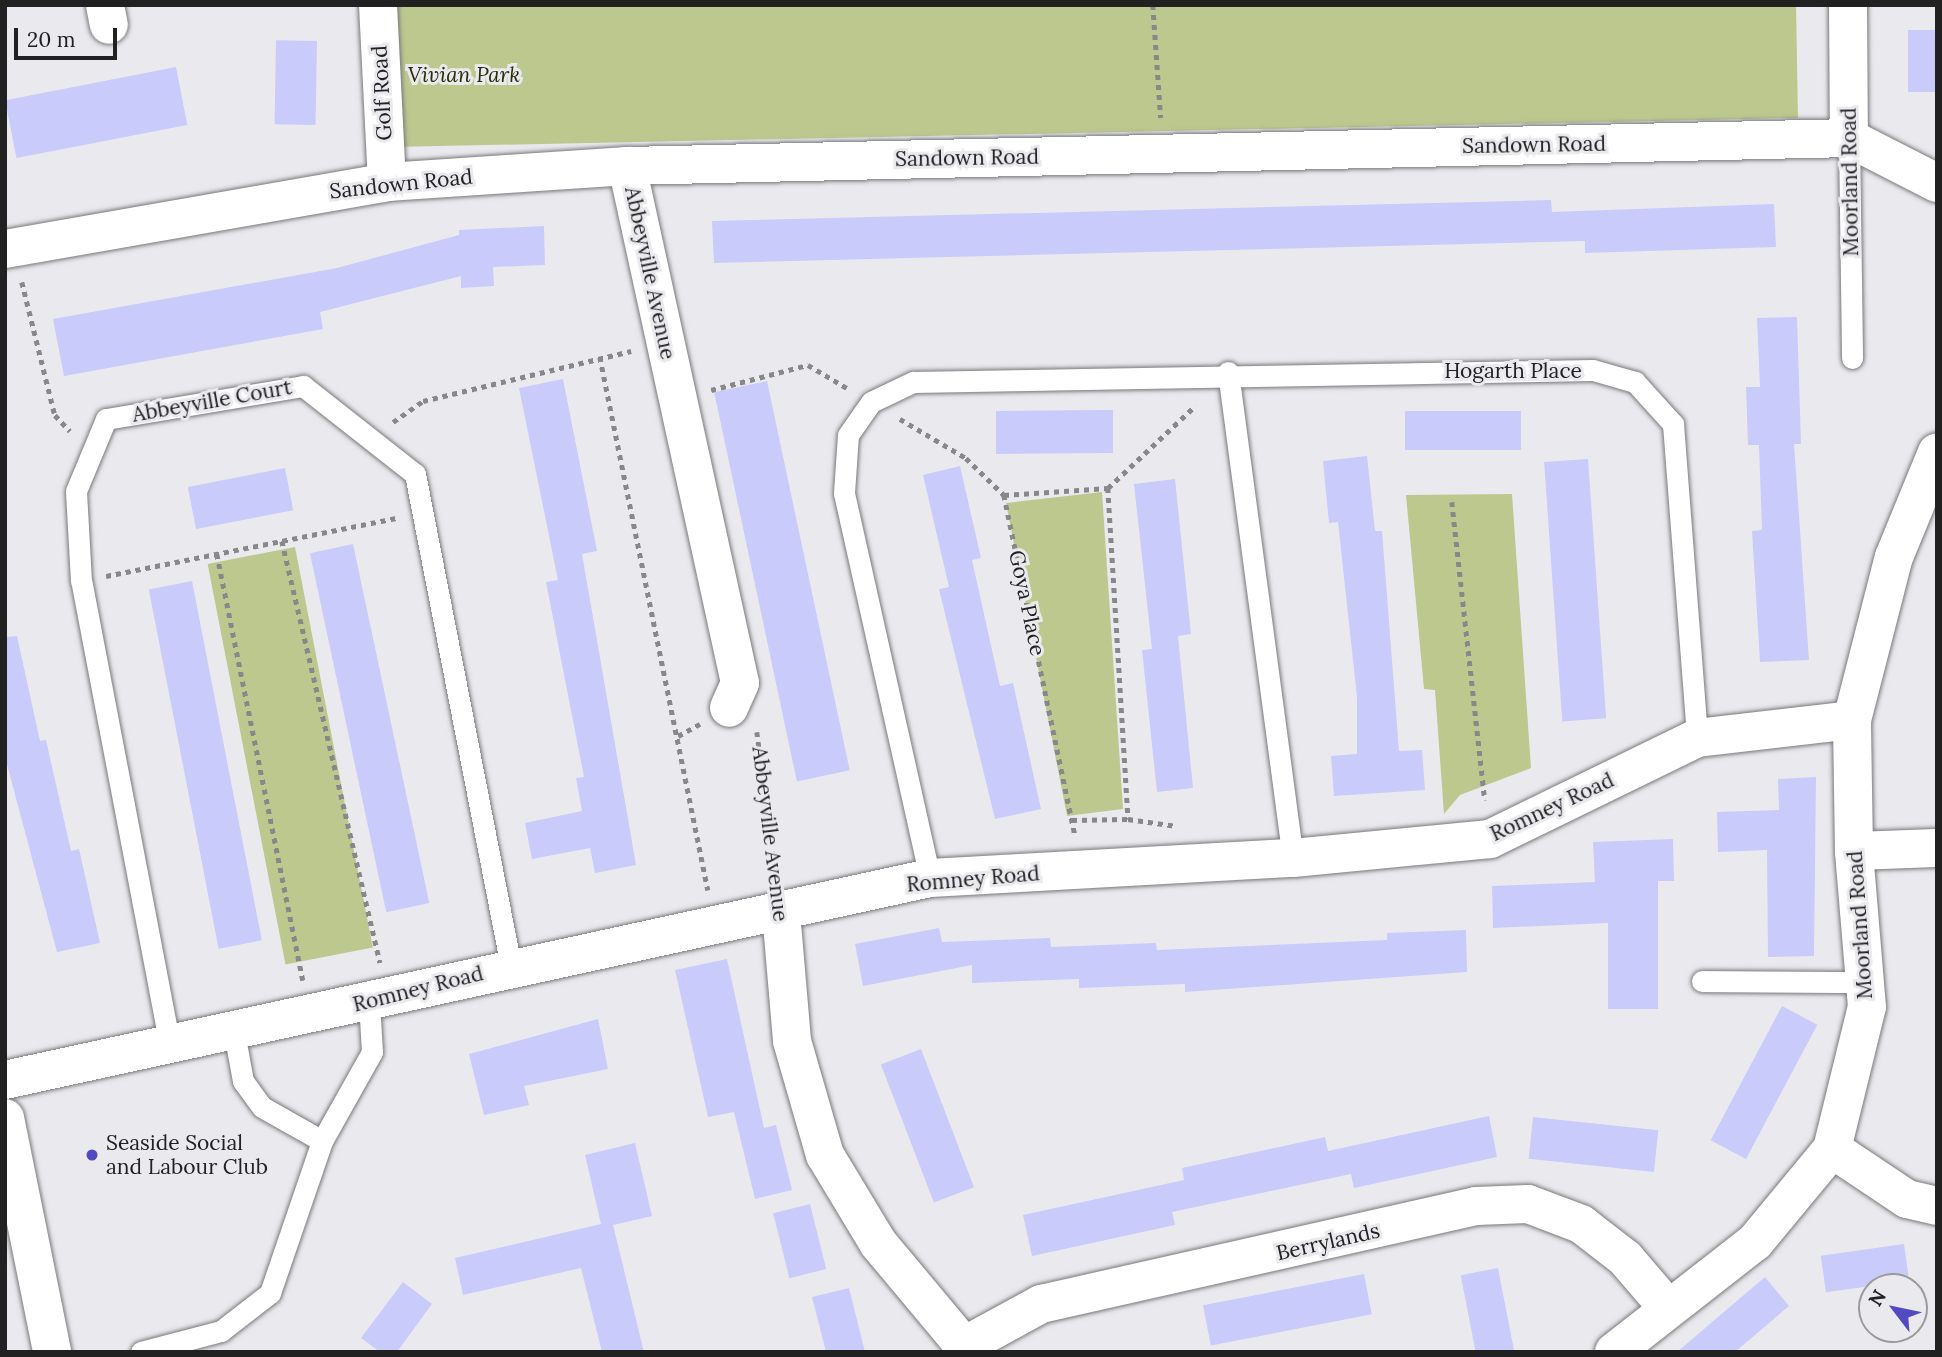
<!DOCTYPE html>
<html>
<head>
<meta charset="utf-8">
<style>
  body { margin:0 }
  #map { position:relative; width:1942px; height:1357px; overflow:hidden; background:#eaeaee; font-family:Lora,serif }
  div>[style] { position:absolute }
  .green>* { inset:0; background:#bdc88f; transform-origin:0 0 }
  .building>* { inset:0; background:#c9cbfa; transform-origin:0 0 }
  .path>* { height:4.5px; margin-top:-2.25px; transform-origin:0; background:repeating-linear-gradient(90deg,#88888b 0 5px,transparent 0 10px) }
  .roads { filter:drop-shadow(0 0 2px #78797c) drop-shadow(0 0 2px #78797c) }
  .service>* { height:21px; margin:-10.5px; padding:0 10.5px; transform-origin:10.5px; border-radius:10.5px; background:#fff }
  .minor>* { height:38px; margin:-19px; padding:0 19px; transform-origin:19px; border-radius:19px; background:#fff }
  .tertiary>* { height:38px; margin:-19px; padding:0 19px; transform-origin:19px; border-radius:19px; background:#fff }
  .dots>* { width:19px; height:19px; translate:-50% -50%; box-sizing:border-box; border:4px solid #eaeaee; border-radius:50% }
  span { translate:-50% -50%; white-space:nowrap; text-align:center; line-height:1.15; -webkit-text-stroke:6px #eaeaee; paint-order:stroke }
  .park-label { font-size:21px; color:#282d08; font-style:italic }
  .street-label { font-size:21px; color:#212122 }
  .poi-label { font-size:21px; color:#212122 }
  .left { translate:0 -50%; text-align:left }
  .frame { position:absolute; inset:0; border:7px solid #212122; pointer-events:none }
  .north { position:absolute; left:1858px; top:1273px; width:70px; height:70px; box-sizing:border-box; background:#eaeaee; border:2px solid #9a9a9c; border-radius:50%; rotate:302deg; font-size:19px; font-weight:700; line-height:28px; text-align:center; color:#212122 }
  .north::after { content:''; display:block; margin:auto; width:24px; height:32px; background:#524ac1; clip-path:polygon(50% 0,100% 100%,50% 72%,0 100%) }
  .scale { position:absolute; left:14px; top:28px; width:103px; height:32px; box-sizing:border-box; border:4px solid #212122; border-top:0; padding-left:9px; font-size:21px; line-height:24px; white-space:nowrap; color:#212122; -webkit-text-stroke:5px #eaeaee; paint-order:stroke }
</style>
</head>
<body>
<div id="map">
  <div class="green">
    <i style="clip-path:polygon(391px 5px,1796px 5px,1798px 118px,393px 147px)"></i>
    <i style="clip-path:polygon(1102px 492px,1123px 809px,1067px 816px,1006px 503px)"></i>
    <i style="clip-path:polygon(1512px 494px,1531px 768px,1460px 795px,1444px 814px,1435px 690px,1424px 689px,1406px 495px)"></i>
    <i style="left:295px;top:547px;width:408px;height:89px;rotate:79deg"></i>
  </div>
  <div class="building">
    <i style="left:1937px;top:30px;width:62px;height:29px;rotate:90deg"></i>
    <i style="left:317px;top:41px;width:84px;height:41px;rotate:91deg"></i>
    <i style="left:176px;top:67px;width:59px;height:174px;rotate:79deg"></i>
    <i style="clip-path:polygon(1551px 200px,1552px 212px,1774px 204px,1776px 247px,1585px 253px,1585px 241px,714px 263px,712px 221px)"></i>
    <i style="clip-path:polygon(544px 226px,545px 265px,493px 267px,494px 286px,461px 288px,461px 276px,320px 312px,323px 329px,64px 376px,53px 319px,337px 268px,459px 235px,459px 230px)"></i>
    <i style="clip-path:polygon(1797px 317px,1801px 444px,1794px 444px,1809px 660px,1760px 662px,1752px 531px,1762px 530px,1759px 445px,1748px 445px,1746px 387px,1760px 387px,1757px 318px)"></i>
    <i style="clip-path:polygon(563px 379px,597px 551px,582px 554px,636px 865px,595px 873px,590px 848px,532px 859px,525px 823px,582px 811px,576px 778px,584px 777px,546px 582px,558px 580px,519px 388px)"></i>
    <i style="left:767px;top:381px;width:398px;height:54px;rotate:78deg"></i>
    <i style="clip-path:polygon(1096px 410px,1113px 410px,1113px 453px,996px 454px,996px 411px)"></i>
    <i style="left:1521px;top:411px;width:39px;height:116px;rotate:90deg"></i>
    <i style="clip-path:polygon(1367px 456px,1375px 531px,1382px 531px,1399px 751px,1422px 750px,1425px 790px,1334px 796px,1331px 756px,1357px 754px,1357px 697px,1338px 522px,1329px 523px,1323px 461px)"></i>
    <i style="left:1588px;top:459px;width:260px;height:44px;rotate:86deg"></i>
    <i style="clip-path:polygon(960px 466px,981px 558px,972px 560px,1000px 686px,1013px 683px,1041px 809px,995px 819px,939px 589px,949px 587px,923px 475px)"></i>
    <i style="left:285px;top:468px;width:43px;height:99px;rotate:79deg"></i>
    <i style="clip-path:polygon(1175px 479px,1191px 634px,1178px 636px,1193px 788px,1157px 792px,1142px 650px,1152px 649px,1134px 484px)"></i>
    <i style="left:353px;top:544px;width:367px;height:44px;rotate:78deg"></i>
    <i style="left:192px;top:581px;width:366px;height:44px;rotate:79deg"></i>
    <i style="clip-path:polygon(17px 636px,40px 741px,46px 740px,71px 851px,79px 849px,100px 943px,57px 952px,5px 757px,5px 637px)"></i>
    <i style="clip-path:polygon(1816px 777px,1814px 956px,1768px 957px,1767px 850px,1718px 852px,1717px 812px,1779px 810px,1778px 779px)"></i>
    <i style="clip-path:polygon(1673px 839px,1674px 881px,1658px 881px,1658px 1009px,1608px 1009px,1608px 923px,1493px 928px,1492px 886px,1595px 882px,1593px 842px)"></i>
    <i style="clip-path:polygon(939px 928px,942px 942px,1050px 938px,1051px 947px,1156px 943px,1157px 950px,1387px 940px,1387px 933px,1466px 930px,1467px 972px,1185px 992px,1185px 984px,1079px 988px,1079px 979px,972px 983px,972px 965px,863px 986px,855px 944px)"></i>
    <i style="clip-path:polygon(727px 959px,764px 1128px,776px 1125px,792px 1190px,755px 1199px,734px 1112px,708px 1117px,675px 970px)"></i>
    <i style="left:1782px;top:1006px;width:40px;height:152px;rotate:28deg"></i>
    <i style="clip-path:polygon(598px 1019px,608px 1069px,524px 1086px,529px 1105px,484px 1115px,469px 1054px)"></i>
    <i style="left:921px;top:1049px;width:148px;height:43px;rotate:69deg"></i>
    <i style="clip-path:polygon(1489px 1116px,1497px 1157px,1354px 1188px,1351px 1174px,1172px 1212px,1175px 1225px,1032px 1256px,1023px 1215px,1184px 1180px,1182px 1168px,1325px 1137px,1328px 1151px)"></i>
    <i style="left:1533px;top:1117px;width:126px;height:42px;rotate:6deg"></i>
    <i style="clip-path:polygon(635px 1143px,652px 1216px,613px 1225px,644px 1352px,602px 1352px,581px 1268px,463px 1295px,455px 1258px,601px 1224px,585px 1155px)"></i>
    <i style="left:810px;top:1204px;width:67px;height:38px;rotate:76deg"></i>
    <i style="left:1904px;top:1244px;width:37px;height:84px;rotate:82deg"></i>
    <i style="left:1498px;top:1268px;width:86px;height:38px;rotate:79deg"></i>
    <i style="left:1364px;top:1274px;width:41px;height:164px;rotate:79deg"></i>
    <i style="clip-path:polygon(1765px 1277px,1789px 1306px,1735px 1352px,1677px 1352px)"></i>
    <i style="clip-path:polygon(403px 1282px,432px 1304px,397px 1352px,380px 1352px,361px 1338px)"></i>
    <i style="clip-path:polygon(849px 1288px,865px 1352px,826px 1352px,812px 1297px)"></i>
  </div>
  <div class="path">
    <i style="left:1153px;top:5px;width:113px;rotate:86deg"></i>
    <i style="left:22px;top:282px;width:137px;rotate:76.1deg"></i>
    <i style="left:55px;top:415px;width:22px;rotate:47deg"></i>
    <i style="left:600px;top:357px;width:544px;rotate:78.55deg"></i>
    <i style="left:711px;top:390px;width:100px;rotate:-14.5deg"></i>
    <i style="left:808px;top:365px;width:45px;rotate:30.5deg"></i>
    <i style="left:900px;top:419px;width:77px;rotate:30.6deg"></i>
    <i style="left:966px;top:458px;width:53px;rotate:44.2deg"></i>
    <i style="left:1004px;top:495px;width:347px;rotate:78.2deg"></i>
    <i style="left:393px;top:422px;width:37px;rotate:-35deg"></i>
    <i style="left:423px;top:401px;width:214px;rotate:-13.5deg"></i>
    <i style="left:1108px;top:488px;width:332px;rotate:86.5deg"></i>
    <i style="left:1128px;top:819px;width:49px;rotate:8.3deg"></i>
    <i style="left:1004px;top:495px;width:104px;rotate:-3.9deg"></i>
    <i style="left:1108px;top:488px;width:120px;rotate:-43.3deg"></i>
    <i style="left:1452px;top:502px;width:300px;rotate:83.7deg"></i>
    <i style="left:282px;top:541px;width:433px;rotate:76.9deg"></i>
    <i style="left:217px;top:554px;width:435px;rotate:78.6deg"></i>
    <i style="left:106px;top:576px;width:296px;rotate:-11.3deg"></i>
    <i style="left:757px;top:732px;width:145px;rotate:82.5deg"></i>
    <i style="left:678px;top:736px;width:25px;rotate:-29deg"></i>
    <i style="left:1072px;top:820px;width:56px;rotate:-1deg"></i>
  </div>
  <div class="roads">
    <div class="service">
      <i style="left:1849px;top:138px;width:220px;rotate:89.2deg"></i>
      <i style="left:1228px;top:372px;width:490px;rotate:82.4deg"></i>
      <i style="left:930px;top:878px;width:394px;rotate:-102.6deg"></i>
      <i style="left:844px;top:493px;width:58px;rotate:-86.1deg"></i>
      <i style="left:848px;top:435px;width:40px;rotate:-55.1deg"></i>
      <i style="left:871px;top:402px;width:47px;rotate:-25.5deg"></i>
      <i style="left:913px;top:382px;width:680px;rotate:-1.01deg"></i>
      <i style="left:1593px;top:370px;width:44px;rotate:15.9deg"></i>
      <i style="left:1635px;top:382px;width:57px;rotate:47.9deg"></i>
      <i style="left:1673px;top:424px;width:315px;rotate:85.6deg"></i>
      <i style="left:1702px;top:981px;width:162px;rotate:0.4deg"></i>
      <i style="left:234px;top:1032px;width:50px;rotate:79.6deg"></i>
      <i style="left:243px;top:1081px;width:32px;rotate:54deg"></i>
      <i style="left:262px;top:1107px;width:69px;rotate:29.5deg"></i>
      <i style="left:170px;top:1046px;width:473px;rotate:-100.8deg"></i>
      <i style="left:81px;top:581px;width:90px;rotate:-93.2deg"></i>
      <i style="left:76px;top:491px;width:78px;rotate:-67.4deg"></i>
      <i style="left:106px;top:419px;width:200px;rotate:-9.5deg"></i>
      <i style="left:303px;top:386px;width:142px;rotate:38.2deg"></i>
      <i style="left:415px;top:474px;width:502px;rotate:78.98deg"></i>
      <i style="left:141px;top:1352px;width:83px;rotate:-14.7deg"></i>
      <i style="left:221px;top:1331px;width:62px;rotate:-37.8deg"></i>
      <i style="left:270px;top:1293px;width:161px;rotate:-71.1deg"></i>
      <i style="left:322px;top:1141px;width:102px;rotate:-60.7deg"></i>
      <i style="left:372px;top:1052px;width:51px;rotate:-93.4deg"></i>
    </div>
    <div class="minor">
      <i style="left:105px;top:5px;width:20px;rotate:79deg"></i>
      <i style="left:378px;top:5px;width:177px;rotate:87.1deg"></i>
      <i style="left:1848px;top:5px;width:133px;rotate:89.6deg"></i>
      <i style="left:627px;top:166px;width:529px;rotate:77.67deg"></i>
      <i style="left:740px;top:683px;width:27px;rotate:114deg"></i>
      <i style="left:5px;top:249px;width:388px;rotate:-9.9deg"></i>
      <i style="left:387px;top:182px;width:241px;rotate:-3.8deg"></i>
      <i style="left:627px;top:166px;width:1222px;rotate:-1.31deg"></i>
      <i style="left:1849px;top:138px;width:99px;rotate:27.1deg"></i>
      <i style="left:1854px;top:851px;width:83px;rotate:-2.1deg"></i>
      <i style="left:781px;top:912px;width:129px;rotate:85.1deg"></i>
      <i style="left:792px;top:1041px;width:119px;rotate:73.9deg"></i>
      <i style="left:825px;top:1155px;width:103px;rotate:58.9deg"></i>
      <i style="left:878px;top:1243px;width:142px;rotate:50.1deg"></i>
      <i style="left:5px;top:1080px;width:947px;rotate:-12.32deg"></i>
      <i style="left:930px;top:878px;width:364px;rotate:-3.2deg"></i>
      <i style="left:1293px;top:858px;width:198px;rotate:-5.5deg"></i>
      <i style="left:1490px;top:839px;width:230px;rotate:-26deg"></i>
      <i style="left:1697px;top:738px;width:156px;rotate:-6.6deg"></i>
      <i style="left:1832px;top:1149px;width:90px;rotate:33.7deg"></i>
      <i style="left:1907px;top:1199px;width:31px;rotate:13deg"></i>
      <i style="left:964px;top:1346px;width:88px;rotate:-28.6deg"></i>
      <i style="left:1041px;top:1304px;width:446px;rotate:-12.7deg"></i>
      <i style="left:1476px;top:1206px;width:52px;rotate:-2.2deg"></i>
      <i style="left:1528px;top:1204px;width:57px;rotate:20.7deg"></i>
      <i style="left:1581px;top:1224px;width:56px;rotate:37.7deg"></i>
      <i style="left:1625px;top:1258px;width:66px;rotate:49.3deg"></i>
      <i style="left:1614px;top:1352px;width:179px;rotate:-38deg"></i>
      <i style="left:1755px;top:1242px;width:121px;rotate:-50.4deg"></i>
      <i style="left:1832px;top:1149px;width:146px;rotate:-76.2deg"></i>
      <i style="left:1867px;top:1007px;width:157px;rotate:-94.8deg"></i>
      <i style="left:1854px;top:851px;width:131px;rotate:-90.9deg"></i>
      <i style="left:1852px;top:720px;width:168px;rotate:-75.6deg"></i>
      <i style="left:1894px;top:557px;width:113px;rotate:-67.7deg"></i>
    </div>
    <div class="tertiary">
      <i style="left:5px;top:1118px;width:239px;rotate:78.6deg"></i>
    </div>
  </div>
  <div class="dots">
    <i style="left:92px;top:1155px;background:#524ac1"></i>
  </div>
  <div class="park-label">
    <span style="left:464px;top:75px">Vivian Park</span>
  </div>
  <div class="street-label">
    <span style="left:382px;top:93px;rotate:-93deg">Golf Road</span>
    <span style="left:1534px;top:145px;rotate:-1deg">Sandown Road</span>
    <span style="left:967px;top:158px;rotate:-1deg">Sandown Road</span>
    <span style="left:1850px;top:182px;rotate:-91deg">Moorland Road</span>
    <span style="left:401px;top:184px;rotate:-6deg">Sandown Road</span>
    <span style="left:650px;top:273px;rotate:78deg">Abbeyville Avenue</span>
    <span style="left:1513px;top:371px">Hogarth Place</span>
    <span style="left:212px;top:401px;rotate:-10deg">Abbeyville Court</span>
    <span style="left:1027px;top:603px;rotate:78deg">Goya Place</span>
    <span style="left:1552px;top:807px;rotate:-25deg">Romney Road</span>
    <span style="left:770px;top:834px;rotate:83deg">Abbeyville Avenue</span>
    <span style="left:973px;top:879px;rotate:-5deg">Romney Road</span>
    <span style="left:1860px;top:925px;rotate:-94deg">Moorland Road</span>
    <span style="left:418px;top:989px;rotate:-14deg">Romney Road</span>
    <span style="left:1328px;top:1242px;rotate:-13deg">Berrylands</span>
  </div>
  <div class="poi-label">
    <span class="left" style="left:106px;top:1155px">Seaside Social<br>and Labour Club</span>
  </div>
  <div class="frame"></div>
  <div class="north">N</div>
  <div class="scale">20 m</div>
</div>
</body>
</html>
